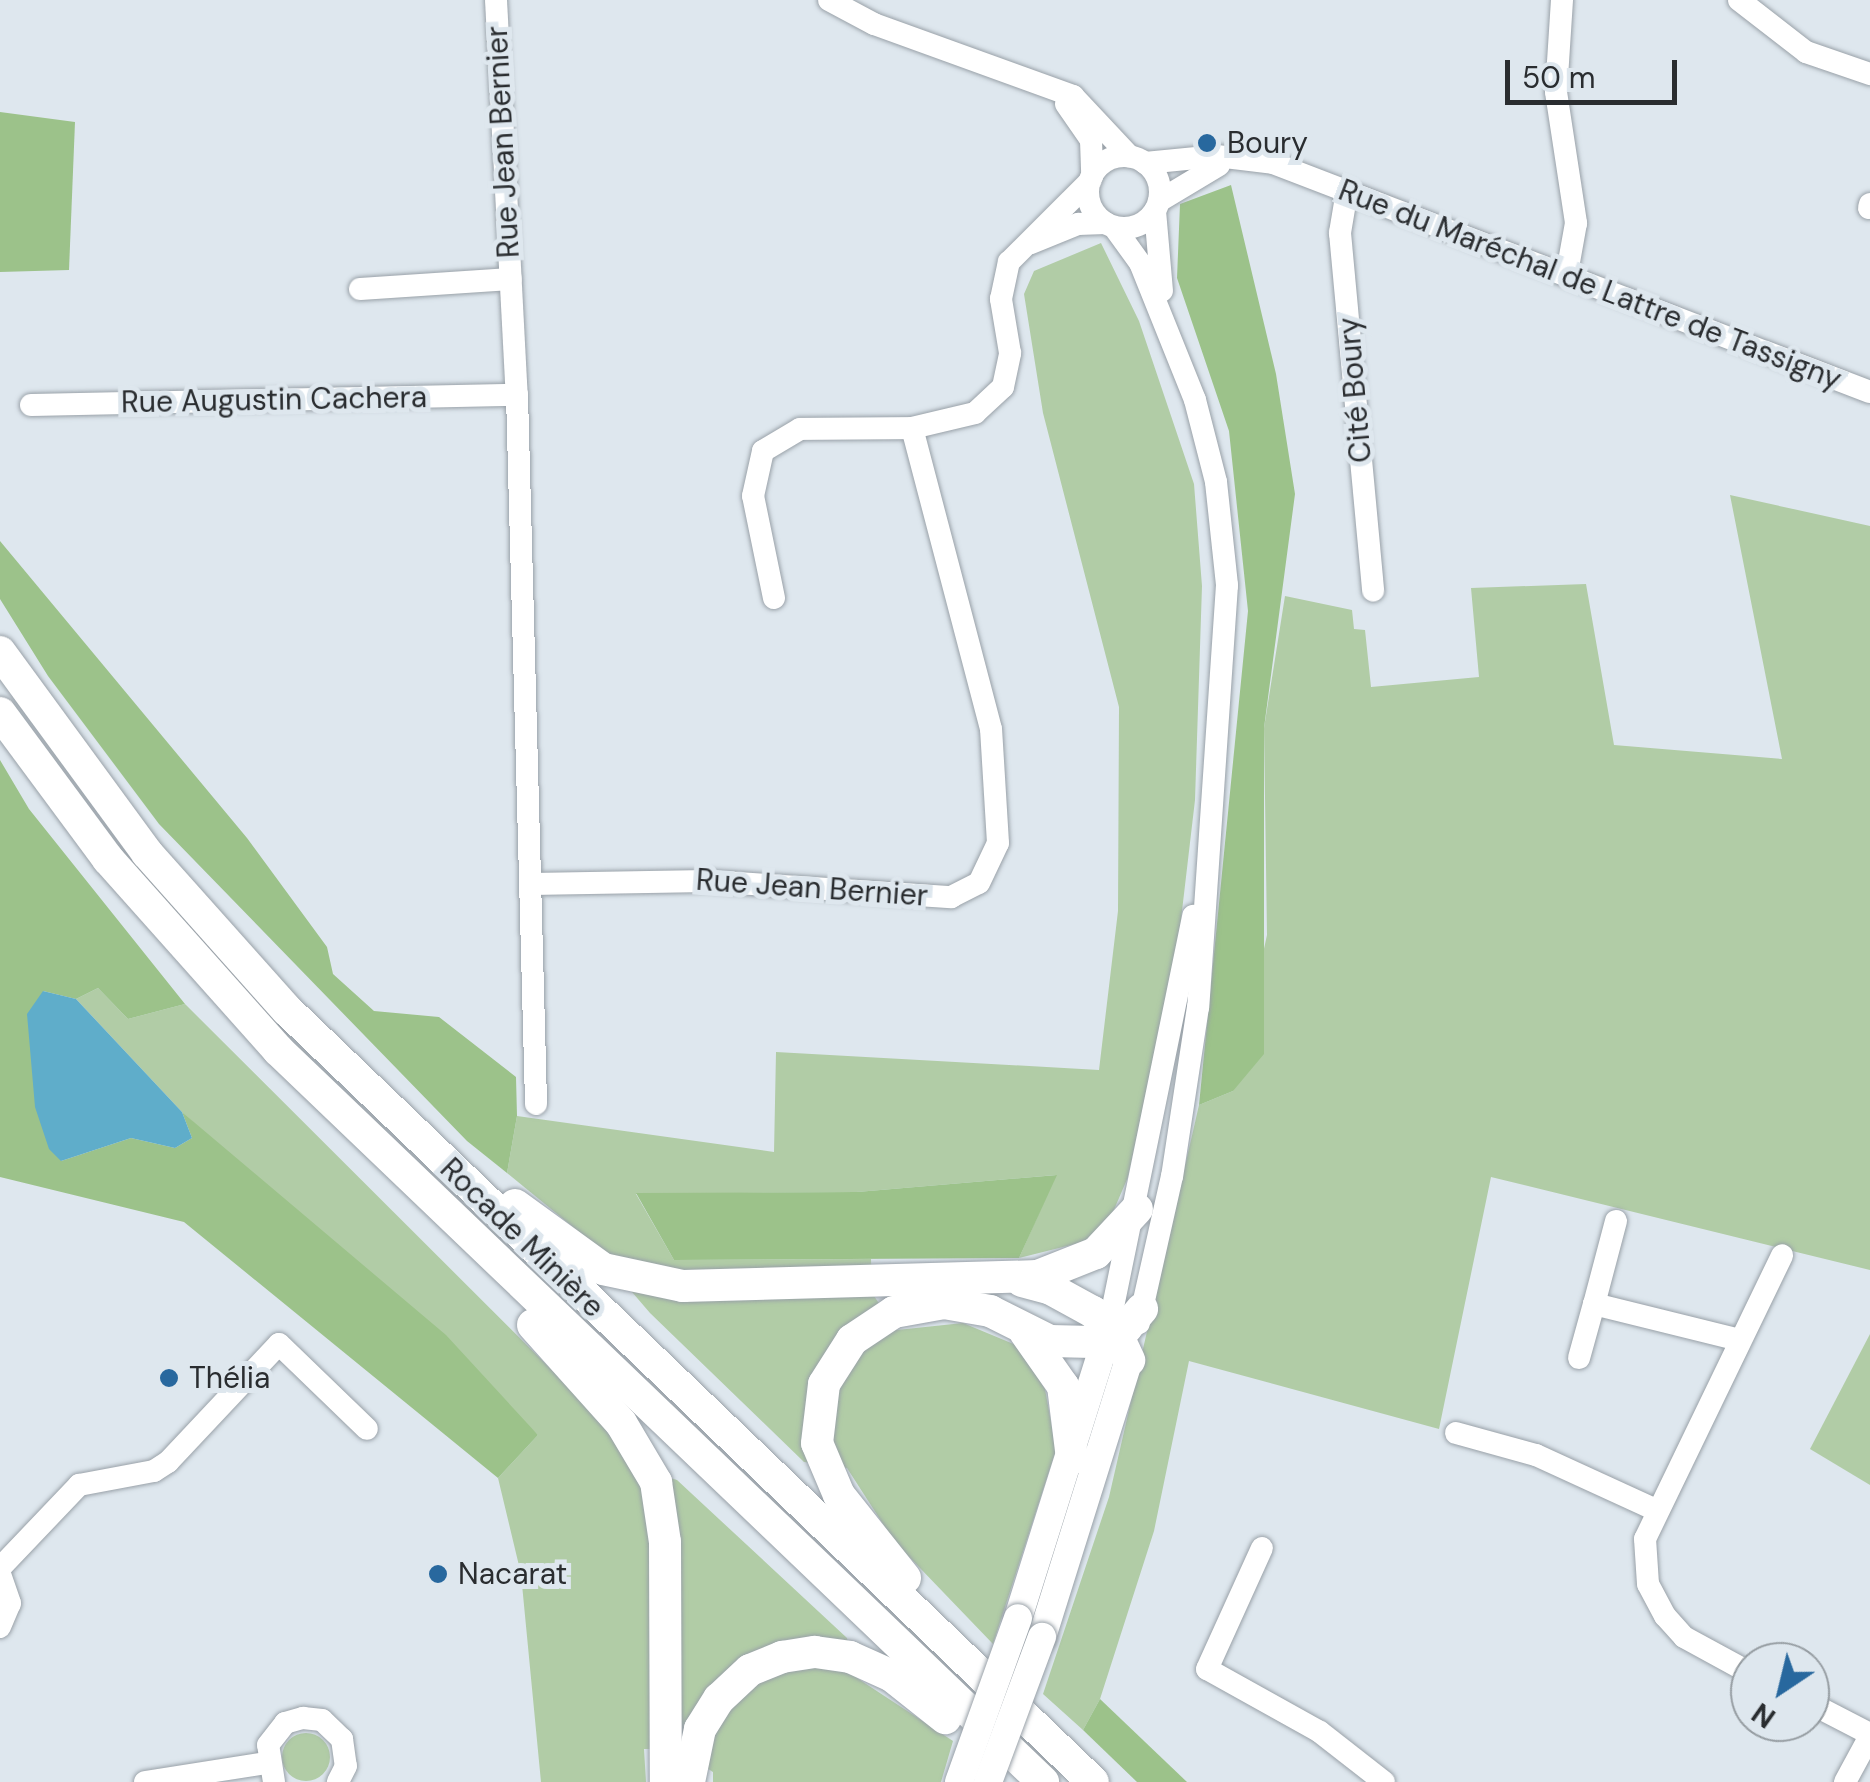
<!DOCTYPE html>
<html>
<head>
<meta charset="utf-8">
<style>
  body { margin:0 }
  #map { position:relative; width:1870px; height:1782px; overflow:hidden; background:#dee7ee; font-family:"DM Sans",sans-serif }
  div>[style] { position:absolute }
  .green>* { inset:0; background:#b1cca6 }
  .round { border-radius:50% }
  .forest>* { inset:0; background:#9cc28a }
  .water>* { inset:0; background:#5fadca }
  .roads { filter:drop-shadow(0 0 2px #99a1a8) drop-shadow(0 0 2px #99a1a8) }
  .minor>* { height:22px; margin:-11px; padding:0 11px; transform-origin:11px; border-radius:11px; background:#fff }
  .minor>.ring { margin:-11px; padding:0; box-sizing:content-box; background:none; border:22px solid #fff; border-radius:50% }
  .major>* { height:28px; margin:-14px; padding:0 14px; transform-origin:14px; border-radius:14px; background:#fff }
  .highway>* { height:32px; margin:-16px; padding:0 16px; transform-origin:16px; border-radius:16px; background:#fff }
  .bridges { filter:drop-shadow(0 0 2px #99a1a8) drop-shadow(0 0 2px #99a1a8) }
  .major-bridge>* { height:28px; margin:-14px; padding:0 14px; transform-origin:14px; border-radius:14px; background:#fff }
  .dots>* { width:28px; height:28px; translate:-50% -50%; box-sizing:border-box; border:5px solid #dee7ee; border-radius:50% }
  span { translate:-50% -50%; white-space:nowrap; text-align:center; line-height:1.15; -webkit-text-stroke:10px #dee7ee; paint-order:stroke }
  .street-label { font-size:30px; color:#2a2d30 }
  .poi-label { font-size:30px; color:#2a2d30 }
  .left { translate:0 -50%; text-align:left }
  .north { position:absolute; left:1730px; top:1642px; width:100px; height:100px; box-sizing:border-box; background:#dee7ee; border:2px solid #969da2; border-radius:50%; rotate:215deg; font-size:28px; font-weight:700; line-height:40px; text-align:center; color:#2a2d30 }
  .north::after { content:''; display:block; margin:auto; width:35px; height:45px; background:#28689e; clip-path:polygon(50% 0,100% 100%,50% 72%,0 100%) }
  .scale { position:absolute; left:1505px; top:60px; width:172px; height:45px; box-sizing:border-box; border:5px solid #2a2d30; border-top:0; padding-left:12px; font-size:30px; line-height:35px; white-space:nowrap; color:#2a2d30; -webkit-text-stroke:8px #dee7ee; paint-order:stroke }
</style>
</head>
<body>
<div id="map">
  <div class="green">
    <i style="clip-path:polygon(1101px 243px,1139px 321px,1194px 484px,1202px 586px,1195px 800px,1178px 945px,1128px 1177px,1110px 1219px,1087px 1241px,1019px 1258px,1056px 1175px,857px 1192px,636px 1194px,674px 1260px,871px 1259px,872px 1293px,897px 1330px,963px 1323px,1016px 1345px,1045px 1389px,1056px 1450px,993px 1644px,894px 1541px,847px 1468px,804px 1462px,650px 1313px,584px 1236px,507px 1173px,517px 1116px,774px 1152px,776px 1052px,1099px 1070px,1118px 911px,1119px 707px,1043px 413px,1024px 294px,1034px 271px)"></i>
    <i style="clip-path:polygon(1730px 495px,1870px 526px,1870px 1270px,1491px 1177px,1439px 1429px,1189px 1361px,1154px 1531px,1100px 1699px,1083px 1730px,1043px 1694px,1109px 1497px,1199px 1105px,1233px 1091px,1267px 935px,1264px 728px,1285px 596px,1352px 610px,1354px 629px,1365px 630px,1371px 687px,1479px 677px,1471px 588px,1586px 584px,1614px 745px,1782px 759px)"></i>
    <i style="clip-path:polygon(98px 988px,128px 1019px,185px 1004px,589px 1407px,632px 1466px,677px 1480px,847px 1638px,857px 1678px,953px 1741px,941px 1782px,713px 1782px,713px 1772px,676px 1749px,644px 1749px,646px 1782px,541px 1782px,521px 1574px,498px 1478px,538px 1435px,182px 1112px,76px 999px)"></i>
    <i style="clip-path:polygon(1870px 1334px,1870px 1485px,1810px 1449px)"></i>
    <i class="round" style="left:282px;top:1733px;width:48px;height:48px"></i>
  </div>
  <div class="forest">
    <i style="clip-path:polygon(0 112px,75px 122px,69px 270px,0 272px)"></i>
    <i style="clip-path:polygon(1231px 185px,1276px 374px,1295px 494px,1264px 728px,1264px 1054px,1233px 1091px,1199px 1105px,1248px 611px,1229px 431px,1177px 278px,1180px 204px)"></i>
    <i style="clip-path:polygon(0 541px,247px 838px,327px 947px,333px 974px,374px 1011px,439px 1017px,516px 1077px,517px 1116px,507px 1173px,467px 1141px,159px 824px,48px 676px,0 599px)"></i>
    <i style="clip-path:polygon(0 760px,29px 809px,185px 1004px,128px 1019px,98px 988px,76px 999px,43px 991px,61px 1161px,131px 1138px,175px 1148px,192px 1138px,182px 1112px,446px 1335px,538px 1435px,498px 1478px,184px 1222px,0 1177px)"></i>
    <i style="clip-path:polygon(1057px 1175px,1019px 1258px,674px 1260px,636px 1193px,857px 1192px)"></i>
    <i style="clip-path:polygon(1100px 1699px,1187px 1782px,1137px 1782px,1083px 1730px)"></i>
  </div>
  <div class="water">
    <i style="clip-path:polygon(43px 991px,76px 999px,182px 1112px,192px 1138px,175px 1148px,131px 1138px,61px 1161px,49px 1149px,35px 1107px,27px 1014px)"></i>
  </div>
  <div class="roads">
    <div class="minor">
      <i style="left:496px;top:0;width:396px;rotate:87deg"></i>
      <i style="left:517px;top:395px;width:709px;rotate:88.46deg"></i>
      <i style="left:829px;top:0;width:51px;rotate:28.1deg"></i>
      <i style="left:874px;top:24px;width:212px;rotate:19.9deg"></i>
      <i style="left:1073px;top:96px;width:83px;rotate:46.9deg"></i>
      <i style="left:1562px;top:0;width:92px;rotate:93.7deg"></i>
      <i style="left:1556px;top:92px;width:133px;rotate:81.3deg"></i>
      <i style="left:1576px;top:223px;width:51px;rotate:100.2deg"></i>
      <i style="left:1739px;top:0;width:85px;rotate:37.8deg"></i>
      <i style="left:1806px;top:52px;width:68px;rotate:19deg"></i>
      <i style="left:1066px;top:104px;width:44px;rotate:55.2deg"></i>
      <i style="left:1091px;top:140px;width:36px;rotate:88deg"></i>
      <i class="ring" style="left:1088px;top:156px;width:50px;height:50px"></i>
      <i style="left:1145px;top:163px;width:72px;rotate:-5.6deg"></i>
      <i style="left:1217px;top:156px;width:56px;rotate:7.1deg"></i>
      <i style="left:1273px;top:163px;width:639px;rotate:20.99deg"></i>
      <i style="left:1347px;top:191px;width:43px;rotate:99.5deg"></i>
      <i style="left:1340px;top:233px;width:359px;rotate:84.7deg"></i>
      <i style="left:1159px;top:201px;width:70px;rotate:-31deg"></i>
      <i style="left:1869px;top:208px;width:4px;rotate:-76deg"></i>
      <i style="left:1155px;top:211px;width:80px;rotate:85deg"></i>
      <i style="left:1114px;top:227px;width:44px;rotate:54.2deg"></i>
      <i style="left:1140px;top:263px;width:148px;rotate:68.1deg"></i>
      <i style="left:1195px;top:400px;width:85px;rotate:75.6deg"></i>
      <i style="left:1216px;top:482px;width:104px;rotate:83.9deg"></i>
      <i style="left:1227px;top:585px;width:423px;rotate:93.9deg"></i>
      <i style="left:1198px;top:1007px;width:171px;rotate:98.7deg"></i>
      <i style="left:1172px;top:1176px;width:151px;rotate:102.7deg"></i>
      <i style="left:1031px;top:243px;width:51px;rotate:-22deg"></i>
      <i style="left:1078px;top:224px;width:28px;rotate:-2deg"></i>
      <i style="left:360px;top:289px;width:151px;rotate:-3.8deg"></i>
      <i style="left:31px;top:405px;width:486px;rotate:-1.2deg"></i>
      <i style="left:774px;top:598px;width:104px;rotate:-101.6deg"></i>
      <i style="left:753px;top:496px;width:46px;rotate:-77.5deg"></i>
      <i style="left:763px;top:451px;width:43px;rotate:-30.7deg"></i>
      <i style="left:800px;top:429px;width:112px;rotate:-0.5deg"></i>
      <i style="left:531px;top:884px;width:176px;rotate:-1deg"></i>
      <i style="left:707px;top:881px;width:245px;rotate:3.8deg"></i>
      <i style="left:951px;top:897px;width:31px;rotate:-27deg"></i>
      <i style="left:979px;top:883px;width:44px;rotate:-64.6deg"></i>
      <i style="left:998px;top:843px;width:114px;rotate:-93.5deg"></i>
      <i style="left:991px;top:729px;width:311px;rotate:-104.7deg"></i>
      <i style="left:912px;top:428px;width:65px;rotate:-13.4deg"></i>
      <i style="left:975px;top:413px;width:38px;rotate:-43deg"></i>
      <i style="left:1003px;top:387px;width:35px;rotate:-78deg"></i>
      <i style="left:1010px;top:353px;width:55px;rotate:-99.5deg"></i>
      <i style="left:1001px;top:299px;width:38px;rotate:-78deg"></i>
      <i style="left:1009px;top:262px;width:115px;rotate:-45deg"></i>
      <i style="left:1616px;top:1221px;width:86px;rotate:104.8deg"></i>
      <i style="left:1594px;top:1304px;width:149px;rotate:13.9deg"></i>
      <i style="left:1107px;top:1336px;width:429px;rotate:-78.4deg"></i>
      <i style="left:1579px;top:1358px;width:56px;rotate:-74.5deg"></i>
      <i style="left:1456px;top:1433px;width:83px;rotate:15.4deg"></i>
      <i style="left:1536px;top:1455px;width:132px;rotate:24.6deg"></i>
      <i style="left:1262px;top:1548px;width:133px;rotate:114.4deg"></i>
      <i style="left:1207px;top:1669px;width:129px;rotate:29.1deg"></i>
      <i style="left:1320px;top:1732px;width:81px;rotate:38deg"></i>
      <i style="left:0;top:1568px;width:115px;rotate:-46.4deg"></i>
      <i style="left:79px;top:1485px;width:76px;rotate:-10.6deg"></i>
      <i style="left:154px;top:1471px;width:17px;rotate:-33deg"></i>
      <i style="left:168px;top:1462px;width:162px;rotate:-46.8deg"></i>
      <i style="left:279px;top:1344px;width:122px;rotate:44deg"></i>
      <i style="left:0;top:1574px;width:31px;rotate:71deg"></i>
      <i style="left:10px;top:1603px;width:26px;rotate:113deg"></i>
      <i style="left:1750px;top:1673px;width:75px;rotate:-151.4deg"></i>
      <i style="left:1684px;top:1637px;width:28px;rotate:-132deg"></i>
      <i style="left:1665px;top:1616px;width:36px;rotate:-118deg"></i>
      <i style="left:1648px;top:1584px;width:45px;rotate:-93.8deg"></i>
      <i style="left:1645px;top:1539px;width:315px;rotate:-64.2deg"></i>
      <i style="left:1810px;top:1703px;width:68px;rotate:27.3deg"></i>
      <i style="left:145px;top:1782px;width:122px;rotate:-8.9deg"></i>
      <i style="left:274px;top:1782px;width:37px;rotate:-99deg"></i>
      <i style="left:268px;top:1745px;width:28px;rotate:-52deg"></i>
      <i style="left:285px;top:1723px;width:19px;rotate:-16deg"></i>
      <i style="left:303px;top:1718px;width:19px;rotate:6deg"></i>
      <i style="left:322px;top:1720px;width:28px;rotate:44deg"></i>
      <i style="left:342px;top:1739px;width:27px;rotate:82deg"></i>
      <i style="left:346px;top:1766px;width:18px;rotate:117deg"></i>
      <i style="left:1845px;top:1782px;width:52px;rotate:-61.5deg"></i>
    </div>
    <div class="major">
      <i style="left:1018px;top:1618px;width:293px;rotate:-72.5deg"></i>
      <i style="left:1042px;top:1637px;width:290px;rotate:-72.6deg"></i>
    </div>
    <div class="highway">
      <i style="left:0;top:652px;width:249px;rotate:53.8deg"></i>
      <i style="left:147px;top:853px;width:210px;rotate:48.3deg"></i>
      <i style="left:287px;top:1010px;width:1116px;rotate:43.77deg"></i>
      <i style="left:0;top:713px;width:182px;rotate:53.5deg"></i>
      <i style="left:108px;top:859px;width:256px;rotate:48.3deg"></i>
      <i style="left:278px;top:1050px;width:1059px;rotate:43.74deg"></i>
      <i style="left:515px;top:1205px;width:109px;rotate:36deg"></i>
      <i style="left:603px;top:1269px;width:82px;rotate:12deg"></i>
      <i style="left:683px;top:1286px;width:355px;rotate:-1.6deg"></i>
      <i style="left:1038px;top:1276px;width:62px;rotate:-21.6deg"></i>
      <i style="left:1096px;top:1253px;width:60px;rotate:-47deg"></i>
      <i style="left:1022px;top:1281px;width:28px;rotate:15deg"></i>
      <i style="left:1049px;top:1288px;width:50px;rotate:28.6deg"></i>
      <i style="left:1093px;top:1312px;width:33px;rotate:43deg"></i>
      <i style="left:1117px;top:1334px;width:29px;rotate:65deg"></i>
      <i style="left:533px;top:1325px;width:132px;rotate:48.1deg"></i>
      <i style="left:621px;top:1423px;width:69px;rotate:59.3deg"></i>
      <i style="left:656px;top:1482px;width:61px;rotate:81.5deg"></i>
      <i style="left:665px;top:1542px;width:240px;rotate:89.8deg"></i>
      <i style="left:1025px;top:1332px;width:66px;rotate:54.9deg"></i>
      <i style="left:1063px;top:1386px;width:73px;rotate:82.9deg"></i>
      <i style="left:905px;top:1578px;width:106px;rotate:-128.5deg"></i>
      <i style="left:839px;top:1495px;width:56px;rotate:-112.9deg"></i>
      <i style="left:817px;top:1443px;width:59px;rotate:-83.2deg"></i>
      <i style="left:824px;top:1384px;width:52px;rotate:-57.5deg"></i>
      <i style="left:852px;top:1340px;width:50px;rotate:-33.7deg"></i>
      <i style="left:894px;top:1312px;width:51px;rotate:-10.2deg"></i>
      <i style="left:944px;top:1303px;width:47px;rotate:9.9deg"></i>
      <i style="left:990px;top:1311px;width:67px;rotate:26.6deg"></i>
      <i style="left:1050px;top:1341px;width:43px;rotate:1.3deg"></i>
      <i style="left:1093px;top:1342px;width:36px;rotate:-23deg"></i>
      <i style="left:1126px;top:1328px;width:25px;rotate:-50deg"></i>
      <i style="left:689px;top:1782px;width:54px;rotate:-78.3deg"></i>
      <i style="left:700px;top:1729px;width:36px;rotate:-58deg"></i>
      <i style="left:719px;top:1699px;width:42px;rotate:-43.1deg"></i>
      <i style="left:750px;top:1670px;width:35px;rotate:-22deg"></i>
      <i style="left:782px;top:1657px;width:33px;rotate:-9deg"></i>
      <i style="left:815px;top:1652px;width:35px;rotate:8deg"></i>
      <i style="left:850px;top:1657px;width:46px;rotate:24.3deg"></i>
      <i style="left:892px;top:1676px;width:68px;rotate:38.4deg"></i>
    </div>
  </div>
  <div class="bridges">
    <div class="major-bridge">
      <i style="left:959px;top:1782px;width:174px;rotate:-70.2deg"></i>
      <i style="left:988px;top:1782px;width:155px;rotate:-69.6deg"></i>
    </div>
  </div>
  <div class="dots">
    <i style="left:1207px;top:143px;background:#28689e"></i>
    <i style="left:169px;top:1378px;background:#28689e"></i>
    <i style="left:438px;top:1574px;background:#28689e"></i>
  </div>
  <div class="street-label">
    <span style="left:503px;top:142px;rotate:-93deg">Rue Jean Bernier</span>
    <span style="left:1590px;top:285px;rotate:21deg">Rue du Maréchal de Lattre de Tassigny</span>
    <span style="left:1355px;top:390px;rotate:-95deg">Cité Boury</span>
    <span style="left:274px;top:400px;rotate:-1deg">Rue Augustin Cachera</span>
    <span style="left:812px;top:888px;rotate:4deg">Rue Jean Bernier</span>
    <span style="left:522px;top:1238px;rotate:44deg">Rocade Minière</span>
  </div>
  <div class="poi-label">
    <span class="left" style="left:1227px;top:143px">Boury</span>
    <span class="left" style="left:189px;top:1378px">Thélia</span>
    <span class="left" style="left:458px;top:1574px">Nacarat</span>
  </div>
  <div class="north">N</div>
  <div class="scale">50 m</div>
</div>
</body>
</html>
